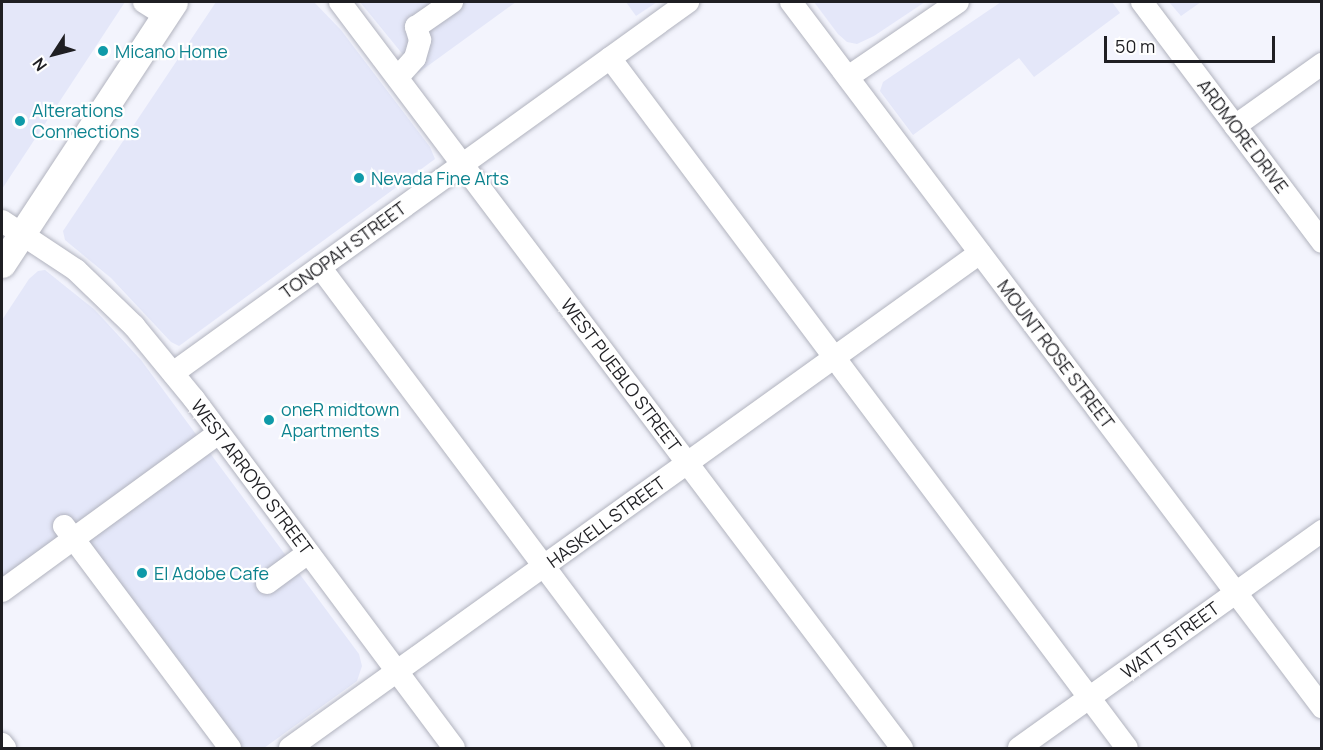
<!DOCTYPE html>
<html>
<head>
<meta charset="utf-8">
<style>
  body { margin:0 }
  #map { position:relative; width:1323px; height:750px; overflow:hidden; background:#f3f4fd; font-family:Manrope,sans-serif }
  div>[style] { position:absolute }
  .built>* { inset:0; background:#e4e7f9 }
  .roads { filter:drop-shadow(0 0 2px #b1b3be) drop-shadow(0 0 2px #b1b3be) }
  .minor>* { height:22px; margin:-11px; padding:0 11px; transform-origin:11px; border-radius:11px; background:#fff }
  .major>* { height:27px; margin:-13.5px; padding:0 13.5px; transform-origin:13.5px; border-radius:13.5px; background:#fff }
  .dots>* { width:16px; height:16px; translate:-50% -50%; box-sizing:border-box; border:3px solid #fff; border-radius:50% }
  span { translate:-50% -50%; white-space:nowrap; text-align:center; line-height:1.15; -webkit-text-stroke:4.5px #fff; paint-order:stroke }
  .culture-label { font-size:18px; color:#0d838f }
  .left { translate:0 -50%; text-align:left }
  .street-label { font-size:18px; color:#1f1f23 }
  .frame { position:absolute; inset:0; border:3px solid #1f1f23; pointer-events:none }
  .north { position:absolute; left:24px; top:24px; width:60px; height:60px; -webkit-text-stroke:4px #fff; paint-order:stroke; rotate:234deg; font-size:16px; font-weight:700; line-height:24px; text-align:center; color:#1f1f23 }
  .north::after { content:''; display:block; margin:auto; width:21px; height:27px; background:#1f1f23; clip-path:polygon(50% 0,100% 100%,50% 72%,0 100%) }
  .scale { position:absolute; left:1104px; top:36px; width:171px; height:27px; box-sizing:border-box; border:3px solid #1f1f23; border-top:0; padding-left:8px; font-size:18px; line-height:21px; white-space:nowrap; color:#1f1f23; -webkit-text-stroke:4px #fff; paint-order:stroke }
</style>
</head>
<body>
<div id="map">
  <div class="built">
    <i style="clip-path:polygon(4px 2px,125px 2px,2px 189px,2px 5px)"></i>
    <i style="clip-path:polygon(216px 2px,314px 2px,341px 30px,430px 147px,435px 159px,179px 346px,171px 342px,111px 278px,65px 240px,63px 231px)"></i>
    <i style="clip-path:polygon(360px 2px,516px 2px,418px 73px)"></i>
    <i style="clip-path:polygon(626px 2px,657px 2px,636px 16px)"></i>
    <i style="clip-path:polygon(814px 2px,925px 2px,874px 36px,857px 44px,847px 42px,838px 34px)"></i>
    <i style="clip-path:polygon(1001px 2px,1112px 2px,1120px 13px,1034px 77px,1019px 58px,913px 135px,880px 91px,883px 82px)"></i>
    <i style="clip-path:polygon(1169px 2px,1201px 2px,1181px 16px)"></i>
    <i style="clip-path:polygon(45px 270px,95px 310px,141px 360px,359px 654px,362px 666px,357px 681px,264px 748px,230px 748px,73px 540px,2px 591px,2px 320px,29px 279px,38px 271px)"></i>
  </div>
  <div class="roads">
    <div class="minor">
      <i style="left:144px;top:2px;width:25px;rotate:32deg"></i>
      <i style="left:340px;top:2px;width:934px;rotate:53.01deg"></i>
      <i style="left:791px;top:2px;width:883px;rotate:53.01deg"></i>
      <i style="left:1142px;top:2px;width:300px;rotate:53.1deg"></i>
      <i style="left:610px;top:58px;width:862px;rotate:53.16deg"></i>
      <i style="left:398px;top:77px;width:25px;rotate:-48deg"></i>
      <i style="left:415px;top:58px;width:19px;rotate:-74deg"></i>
      <i style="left:420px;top:40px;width:14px;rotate:-107deg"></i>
      <i style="left:416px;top:27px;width:44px;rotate:-34.8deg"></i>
      <i style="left:848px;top:77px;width:133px;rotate:-34.3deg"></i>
      <i style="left:1235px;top:126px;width:107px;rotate:-35.5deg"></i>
      <i style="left:2px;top:221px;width:89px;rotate:33.5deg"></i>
      <i style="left:76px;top:270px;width:81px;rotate:44deg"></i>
      <i style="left:134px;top:326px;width:94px;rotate:50.6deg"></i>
      <i style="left:194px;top:399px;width:435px;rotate:53.3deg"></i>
      <i style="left:320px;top:267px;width:601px;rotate:53.19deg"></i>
      <i style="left:173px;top:373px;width:635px;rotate:-35.77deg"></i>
      <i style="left:64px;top:526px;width:277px;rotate:53.2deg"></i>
      <i style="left:267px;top:583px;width:51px;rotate:-36.2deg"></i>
      <i style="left:2px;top:591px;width:268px;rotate:-36.1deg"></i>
      <i style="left:2px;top:744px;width:5px;rotate:53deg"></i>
      <i style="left:290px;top:748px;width:849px;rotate:-35.66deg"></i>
      <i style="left:1019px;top:748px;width:373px;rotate:-35.6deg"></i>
    </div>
    <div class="major">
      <i style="left:2px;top:264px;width:313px;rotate:-56.7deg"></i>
    </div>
  </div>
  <div class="dots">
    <i style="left:103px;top:51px;background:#0f9aa8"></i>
    <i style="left:20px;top:121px;background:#0f9aa8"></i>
    <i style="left:359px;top:178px;background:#0f9aa8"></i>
    <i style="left:269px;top:420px;background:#0f9aa8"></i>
    <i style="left:142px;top:573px;background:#0f9aa8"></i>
  </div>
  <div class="culture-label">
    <span class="left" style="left:115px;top:51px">Micano Home</span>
    <span class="left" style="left:32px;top:121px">Alterations<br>Connections</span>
    <span class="left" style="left:371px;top:178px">Nevada Fine Arts</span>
    <span class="left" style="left:281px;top:420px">oneR midtown<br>Apartments</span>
    <span class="left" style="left:154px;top:573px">El Adobe Cafe</span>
  </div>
  <div class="street-label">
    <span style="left:1243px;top:136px;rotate:53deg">ARDMORE DRIVE</span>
    <span style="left:343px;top:250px;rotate:-36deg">TONOPAH STREET</span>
    <span style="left:1056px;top:354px;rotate:53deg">MOUNT ROSE STREET</span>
    <span style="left:621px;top:375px;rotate:53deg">WEST PUEBLO STREET</span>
    <span style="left:252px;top:477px;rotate:53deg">WEST ARROYO STREET</span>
    <span style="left:606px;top:522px;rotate:-36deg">HASKELL STREET</span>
    <span style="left:1170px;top:640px;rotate:-36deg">WATT STREET</span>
  </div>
  <div class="frame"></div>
  <div class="north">N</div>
  <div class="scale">50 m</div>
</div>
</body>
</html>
